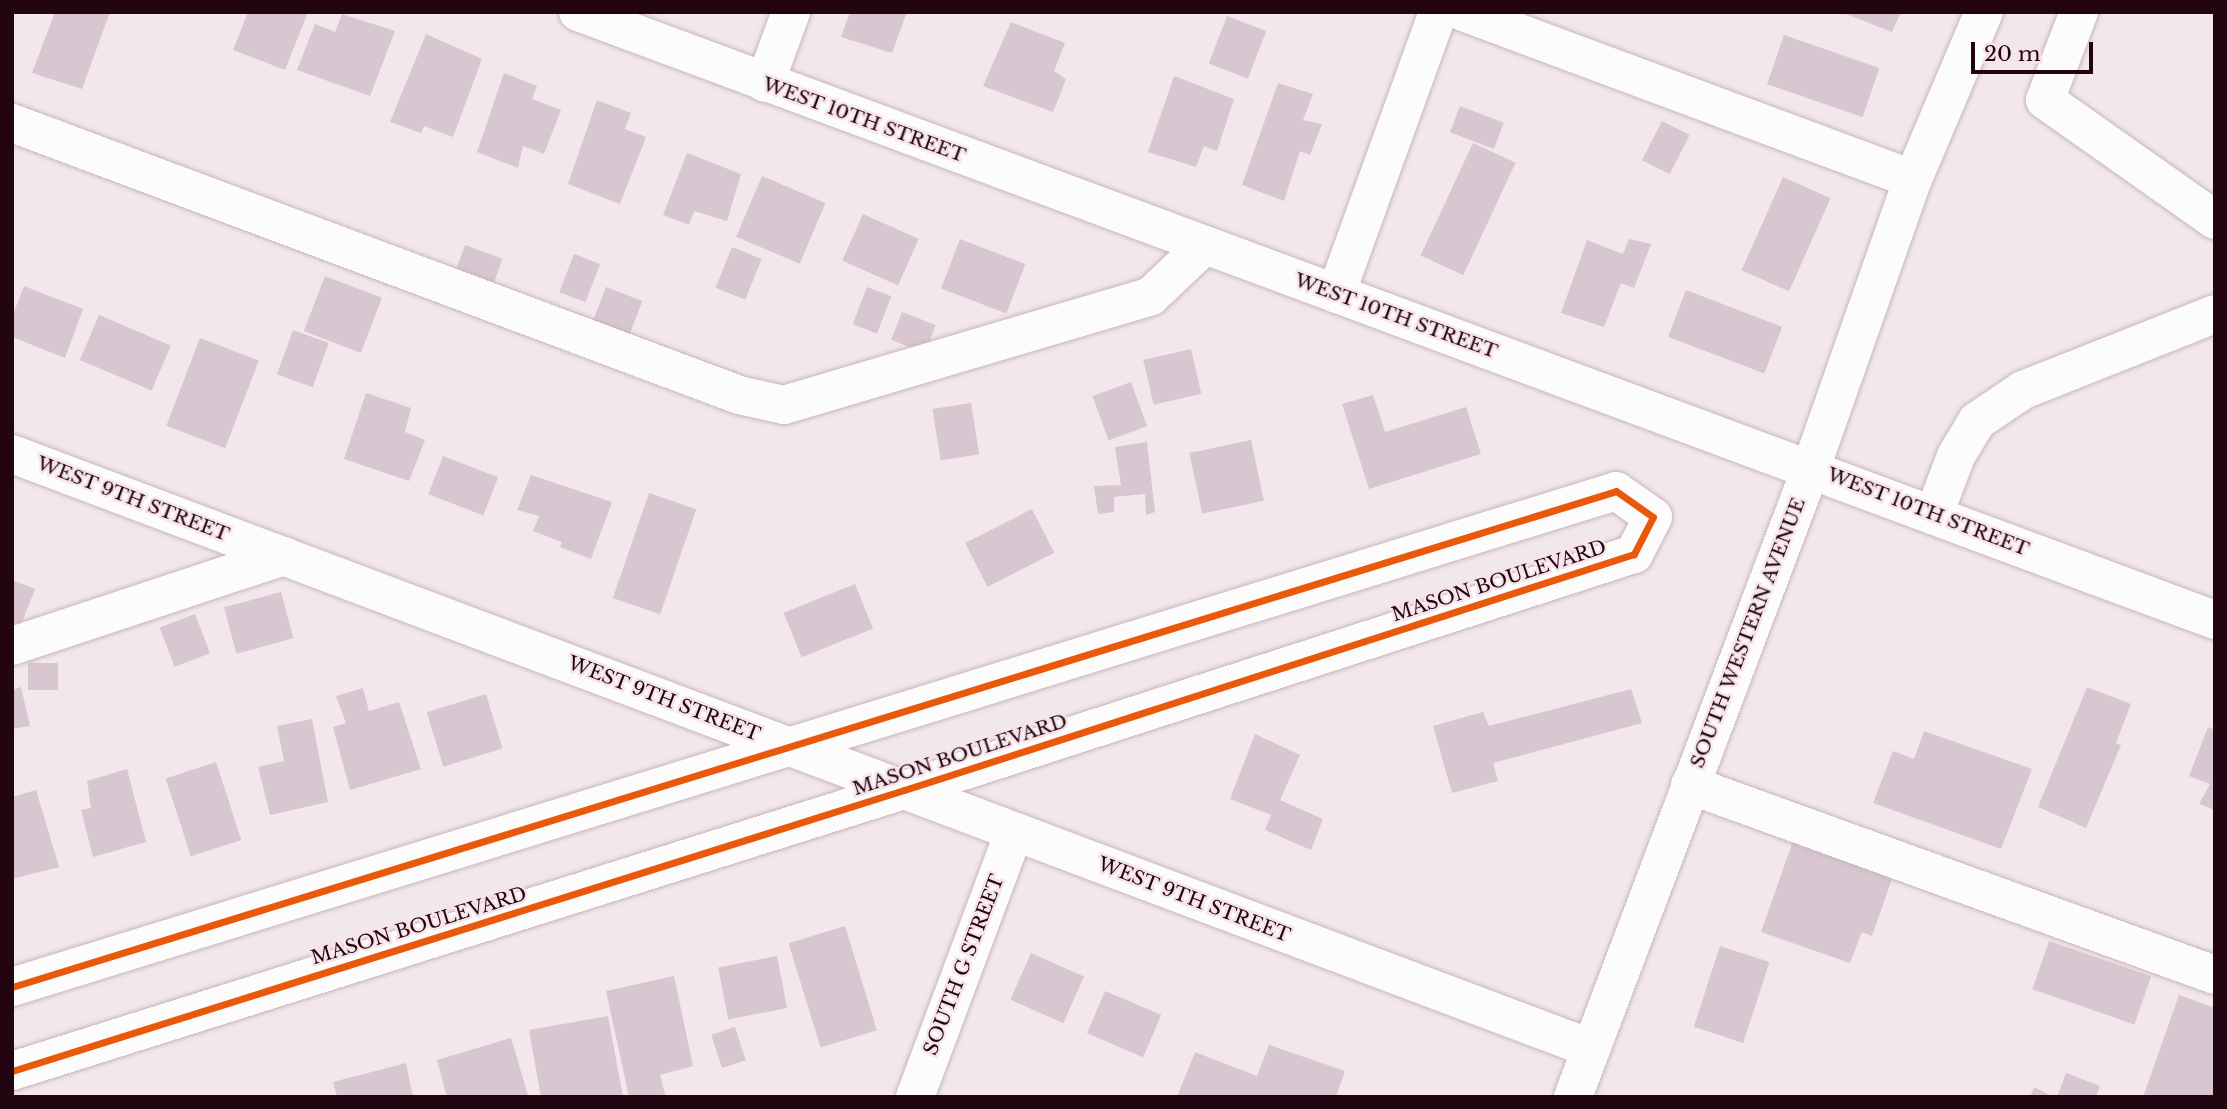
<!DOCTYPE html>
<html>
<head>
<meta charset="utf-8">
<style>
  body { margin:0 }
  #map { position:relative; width:2227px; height:1109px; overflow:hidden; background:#f2e8eb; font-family:"Libre Baskerville",serif }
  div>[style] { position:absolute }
  .building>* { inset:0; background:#d8c6d1; transform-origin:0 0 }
  .roads { filter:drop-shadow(0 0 2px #c9b5bb) drop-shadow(0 0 2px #c9b5bb) }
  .minor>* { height:38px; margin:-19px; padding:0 19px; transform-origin:19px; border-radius:19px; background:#fdfcfc }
  .cycleway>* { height:7px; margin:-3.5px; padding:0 3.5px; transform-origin:3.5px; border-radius:3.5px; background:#e8590c }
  span { translate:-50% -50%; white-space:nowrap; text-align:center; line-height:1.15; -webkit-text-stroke:5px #f6e4e9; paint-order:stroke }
  .street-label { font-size:19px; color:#220510 }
  .frame { position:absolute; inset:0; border:14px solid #220510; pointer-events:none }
  .scale { position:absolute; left:1971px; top:42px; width:122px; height:32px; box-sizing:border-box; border:4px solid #220510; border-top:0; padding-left:9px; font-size:21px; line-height:24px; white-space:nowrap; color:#220510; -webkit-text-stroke:5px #f6e4e9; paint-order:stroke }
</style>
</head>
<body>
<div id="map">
  <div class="building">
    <i style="clip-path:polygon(55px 12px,110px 12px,82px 89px,32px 73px)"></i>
    <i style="clip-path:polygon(248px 12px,308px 12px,285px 70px,233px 50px)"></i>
    <i style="clip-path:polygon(850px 12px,907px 12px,892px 53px,841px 37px)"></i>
    <i style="clip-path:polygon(1841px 12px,1901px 12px,1892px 32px)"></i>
    <i style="clip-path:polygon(342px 14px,395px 31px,370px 96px,297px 70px,315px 24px,335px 32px)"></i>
    <i style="left:1227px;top:16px;width:42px;height:51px;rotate:21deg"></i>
    <i style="clip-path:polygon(1011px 22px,1065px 43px,1054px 71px,1066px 79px,1053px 112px,983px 86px)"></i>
    <i style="clip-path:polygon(426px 34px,482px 59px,453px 137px,424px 126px,421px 133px,390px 122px)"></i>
    <i style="left:1784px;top:35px;width:101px;height:52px;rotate:19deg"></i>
    <i style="clip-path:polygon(504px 73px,537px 86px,532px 99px,561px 110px,544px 154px,523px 146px,518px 168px,477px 152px)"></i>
    <i style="clip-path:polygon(1174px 76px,1234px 99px,1217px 151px,1204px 146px,1196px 167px,1148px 152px)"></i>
    <i style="clip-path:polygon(1278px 83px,1313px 94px,1303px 120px,1322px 124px,1310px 155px,1300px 151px,1284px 201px,1242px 185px)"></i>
    <i style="clip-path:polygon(597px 100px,631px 113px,625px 129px,646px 137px,620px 204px,568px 184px)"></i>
    <i style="left:1460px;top:106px;width:47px;height:28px;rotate:21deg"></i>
    <i style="left:1662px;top:121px;width:31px;height:44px;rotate:27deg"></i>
    <i style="left:1473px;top:143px;width:47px;height:124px;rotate:25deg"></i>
    <i style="clip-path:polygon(687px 153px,741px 174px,727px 221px,694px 211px,689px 225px,663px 215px)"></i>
    <i style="left:762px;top:176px;width:69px;height:66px;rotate:23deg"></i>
    <i style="left:1783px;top:177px;width:52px;height:102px;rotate:24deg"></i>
    <i style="left:863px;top:214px;width:61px;height:51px;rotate:24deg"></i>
    <i style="left:960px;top:239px;width:70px;height:53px;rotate:21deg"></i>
    <i style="clip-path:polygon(1629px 239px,1651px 244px,1634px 288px,1621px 283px,1604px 327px,1561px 313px,1587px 240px,1623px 254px)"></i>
    <i style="left:465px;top:245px;width:40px;height:28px;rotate:20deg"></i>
    <i style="left:732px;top:247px;width:32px;height:44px;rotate:22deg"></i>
    <i style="left:574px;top:254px;width:28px;height:41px;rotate:21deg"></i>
    <i style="left:325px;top:276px;width:61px;height:59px;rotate:21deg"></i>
    <i style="clip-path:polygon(24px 286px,83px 309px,65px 358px,12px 337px,12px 317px)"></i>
    <i style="left:606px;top:287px;width:39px;height:42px;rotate:21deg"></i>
    <i style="left:867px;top:287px;width:26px;height:40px;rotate:21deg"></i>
    <i style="left:1686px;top:290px;width:103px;height:50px;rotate:21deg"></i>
    <i style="left:902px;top:312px;width:36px;height:30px;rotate:21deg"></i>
    <i style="left:99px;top:315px;width:78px;height:49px;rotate:23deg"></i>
    <i style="left:293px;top:330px;width:38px;height:47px;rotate:20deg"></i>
    <i style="left:200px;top:338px;width:63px;height:94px;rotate:21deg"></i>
    <i style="left:1191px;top:349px;width:46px;height:49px;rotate:77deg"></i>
    <i style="left:1131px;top:382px;width:47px;height:41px;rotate:70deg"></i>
    <i style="clip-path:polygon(366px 393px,411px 408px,405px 432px,425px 440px,409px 481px,344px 459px)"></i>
    <i style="clip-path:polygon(1373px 395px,1385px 432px,1466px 407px,1481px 454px,1369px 489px,1342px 404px)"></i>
    <i style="left:971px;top:403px;width:52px;height:39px;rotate:81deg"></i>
    <i style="left:1251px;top:440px;width:62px;height:63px;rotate:78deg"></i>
    <i style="clip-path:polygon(1147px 442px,1155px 512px,1146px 515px,1145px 494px,1114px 497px,1114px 512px,1098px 514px,1094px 486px,1121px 485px,1115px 447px)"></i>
    <i style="left:443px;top:456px;width:59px;height:41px;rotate:21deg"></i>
    <i style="clip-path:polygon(531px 475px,612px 502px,591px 559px,560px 547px,562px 542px,533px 531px,539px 516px,517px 510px)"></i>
    <i style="left:649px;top:493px;width:50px;height:111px;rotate:19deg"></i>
    <i style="left:1032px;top:509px;width:49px;height:75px;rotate:63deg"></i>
    <i style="clip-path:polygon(12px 580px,35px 589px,21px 625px,12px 622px)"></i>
    <i style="left:855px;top:584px;width:48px;height:77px;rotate:68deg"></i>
    <i style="left:281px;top:592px;width:48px;height:59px;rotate:75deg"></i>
    <i style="left:195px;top:614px;width:42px;height:38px;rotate:69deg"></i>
    <i style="left:28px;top:663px;width:30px;height:27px"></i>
    <i style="clip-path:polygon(21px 687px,30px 726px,12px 729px,12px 690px)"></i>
    <i style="clip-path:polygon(2087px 687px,2131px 704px,2116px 743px,2121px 745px,2086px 828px,2038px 807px)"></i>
    <i style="clip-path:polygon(363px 688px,369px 711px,399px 702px,421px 769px,350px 790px,333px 727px,346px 723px,336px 696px)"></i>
    <i style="clip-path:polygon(1631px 689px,1642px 723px,1493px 763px,1498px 781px,1452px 793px,1433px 726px,1483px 712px,1489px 726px)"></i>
    <i style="left:486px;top:694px;width:57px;height:62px;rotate:73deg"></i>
    <i style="clip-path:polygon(312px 719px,328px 802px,270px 815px,258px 767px,284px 761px,277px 726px)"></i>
    <i style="clip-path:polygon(2208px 727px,2215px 730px,2215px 810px,2199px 804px,2210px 784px,2189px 776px)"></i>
    <i style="clip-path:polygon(1924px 731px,2032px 769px,2001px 849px,1873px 803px,1893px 751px,1914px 759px)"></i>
    <i style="clip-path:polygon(1255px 734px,1300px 755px,1280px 800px,1323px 819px,1311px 850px,1265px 830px,1271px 815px,1230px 799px)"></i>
    <i style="left:216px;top:762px;width:82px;height:53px;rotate:72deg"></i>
    <i style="clip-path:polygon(127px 769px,146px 842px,93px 857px,81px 810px,91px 808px,87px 781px)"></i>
    <i style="clip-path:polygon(36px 790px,59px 867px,12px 879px,12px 797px)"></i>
    <i style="clip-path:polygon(1794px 838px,1894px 873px,1872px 936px,1862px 932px,1850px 963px,1761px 932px)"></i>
    <i style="left:845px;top:926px;width:109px;height:59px;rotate:73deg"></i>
    <i style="left:2049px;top:941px;width:108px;height:51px;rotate:19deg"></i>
    <i style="left:1720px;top:946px;width:52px;height:85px;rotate:18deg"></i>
    <i style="left:1031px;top:953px;width:58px;height:51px;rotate:24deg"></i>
    <i style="left:777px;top:956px;width:53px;height:60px;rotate:79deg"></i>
    <i style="clip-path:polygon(674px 976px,693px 1066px,660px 1075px,666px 1097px,629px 1097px,606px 991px)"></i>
    <i style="left:1105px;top:991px;width:61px;height:46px;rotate:23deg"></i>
    <i style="clip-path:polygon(2179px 995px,2215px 1008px,2215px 1097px,2143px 1097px)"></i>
    <i style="clip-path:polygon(608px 1016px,623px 1097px,541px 1097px,529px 1030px)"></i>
    <i style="left:735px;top:1027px;width:35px;height:25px;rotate:72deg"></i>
    <i style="clip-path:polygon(511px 1038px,528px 1095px,447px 1097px,437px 1060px)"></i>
    <i style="clip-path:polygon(1269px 1045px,1345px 1071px,1336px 1097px,1177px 1097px,1195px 1052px,1257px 1076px)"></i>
    <i style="clip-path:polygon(406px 1063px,413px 1097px,337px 1097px,333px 1082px)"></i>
    <i style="clip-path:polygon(2066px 1073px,2100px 1086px,2096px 1097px,2057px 1097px)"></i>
    <i style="clip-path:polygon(2034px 1087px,2054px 1097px,2030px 1097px)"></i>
  </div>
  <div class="roads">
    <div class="minor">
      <i style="left:578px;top:12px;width:1746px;rotate:20.38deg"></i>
      <i style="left:1463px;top:12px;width:480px;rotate:20.4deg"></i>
      <i style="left:2079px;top:12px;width:94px;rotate:111.1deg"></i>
      <i style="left:2045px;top:100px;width:208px;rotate:35.2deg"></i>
      <i style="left:765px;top:83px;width:76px;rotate:-69.9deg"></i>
      <i style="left:12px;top:123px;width:776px;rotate:20.51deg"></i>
      <i style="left:739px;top:395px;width:46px;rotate:12.5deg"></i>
      <i style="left:784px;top:405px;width:383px;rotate:-16.5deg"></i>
      <i style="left:1151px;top:296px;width:74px;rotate:-43.4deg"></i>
      <i style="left:1336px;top:294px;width:300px;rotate:-70.1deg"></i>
      <i style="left:12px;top:454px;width:1686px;rotate:20.63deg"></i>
      <i style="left:1934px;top:514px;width:62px;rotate:-69.2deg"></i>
      <i style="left:1956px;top:456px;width:41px;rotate:-59deg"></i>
      <i style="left:1977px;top:421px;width:55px;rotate:-34deg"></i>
      <i style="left:2023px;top:390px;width:206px;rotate:-21.6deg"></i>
      <i style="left:12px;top:646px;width:287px;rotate:-18.3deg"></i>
      <i style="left:1690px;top:785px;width:558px;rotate:19.9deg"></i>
      <i style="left:12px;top:987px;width:1679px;rotate:-17.18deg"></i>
      <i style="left:1616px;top:491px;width:45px;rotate:35.1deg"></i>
      <i style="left:1653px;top:517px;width:42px;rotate:117.2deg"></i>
      <i style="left:1634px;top:554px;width:767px;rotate:162.08deg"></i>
      <i style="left:904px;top:790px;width:935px;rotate:162.51deg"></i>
      <i style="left:915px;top:1097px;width:283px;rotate:-69.5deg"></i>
      <i style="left:1573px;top:1097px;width:673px;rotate:-69.27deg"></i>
      <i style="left:1811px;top:468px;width:306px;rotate:-70.6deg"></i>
      <i style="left:1913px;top:179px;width:181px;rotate:-67deg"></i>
    </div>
  </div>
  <div class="cycleway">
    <i style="left:12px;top:987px;width:1679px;rotate:-17.18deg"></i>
    <i style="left:1616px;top:491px;width:45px;rotate:35.1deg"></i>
    <i style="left:1653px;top:517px;width:42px;rotate:117.2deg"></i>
    <i style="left:1634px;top:554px;width:767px;rotate:162.08deg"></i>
    <i style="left:904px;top:790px;width:935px;rotate:162.51deg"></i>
  </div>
  <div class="street-label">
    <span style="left:864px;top:120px;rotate:20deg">WEST 10TH STREET</span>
    <span style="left:1396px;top:316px;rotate:20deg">WEST 10TH STREET</span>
    <span style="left:133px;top:499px;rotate:21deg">WEST 9TH STREET</span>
    <span style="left:1928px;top:512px;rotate:21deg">WEST 10TH STREET</span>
    <span style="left:1499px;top:581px;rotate:-18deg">MASON BOULEVARD</span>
    <span style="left:1748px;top:633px;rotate:-69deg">SOUTH WESTERN AVENUE</span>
    <span style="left:664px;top:699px;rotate:21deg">WEST 9TH STREET</span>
    <span style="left:960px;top:755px;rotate:-18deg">MASON BOULEVARD</span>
    <span style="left:1194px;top:900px;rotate:21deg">WEST 9TH STREET</span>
    <span style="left:419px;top:926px;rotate:-17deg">MASON BOULEVARD</span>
    <span style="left:964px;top:965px;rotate:-69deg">SOUTH G STREET</span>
  </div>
  <div class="frame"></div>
  <div class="scale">20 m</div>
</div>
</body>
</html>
